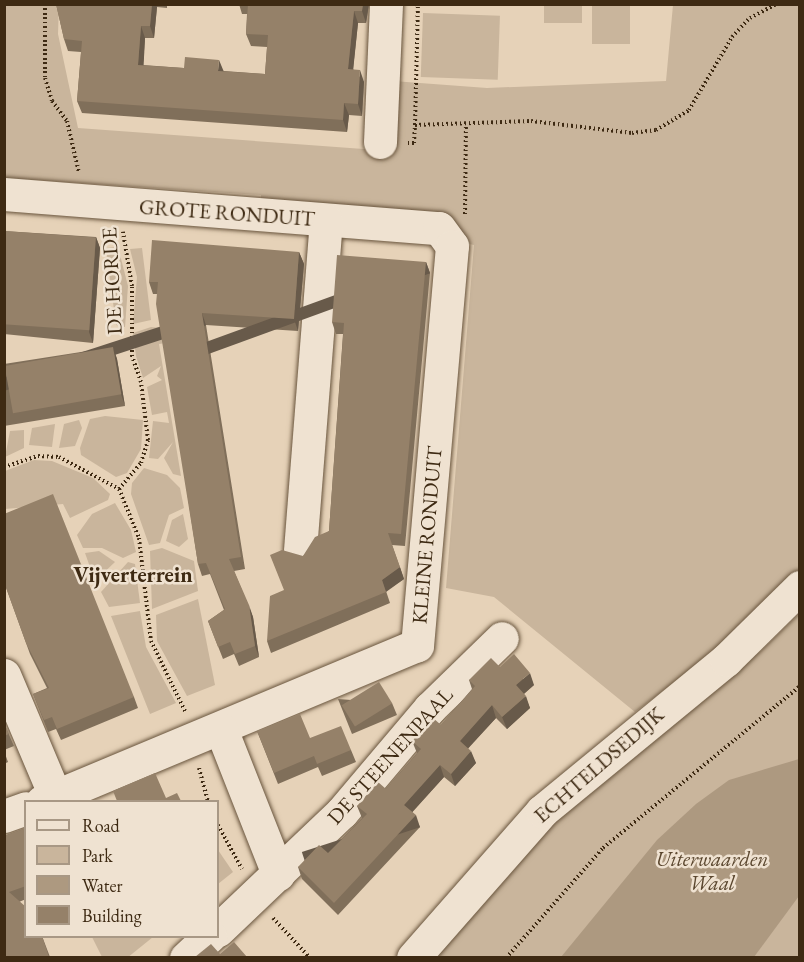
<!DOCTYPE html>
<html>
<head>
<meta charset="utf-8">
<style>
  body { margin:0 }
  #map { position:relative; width:804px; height:962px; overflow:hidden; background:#e6d2b8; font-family:"EB Garamond",serif }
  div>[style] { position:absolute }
  .green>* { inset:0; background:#c9b59c; transform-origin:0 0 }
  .water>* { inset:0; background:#ad9980 }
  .path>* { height:4px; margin-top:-2px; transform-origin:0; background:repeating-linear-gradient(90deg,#3e2a13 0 1.5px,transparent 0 4.5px) }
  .roads { filter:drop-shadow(0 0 2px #68543c) drop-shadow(0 0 2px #68543c) }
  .minor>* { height:33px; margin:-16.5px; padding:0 16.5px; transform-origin:16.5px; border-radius:16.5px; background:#efe2d1 }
  .wall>* { inset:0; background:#806f5a }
  .shaded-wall>* { inset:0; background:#685a4a; transform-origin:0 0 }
  .building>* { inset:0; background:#958169; transform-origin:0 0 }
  span { translate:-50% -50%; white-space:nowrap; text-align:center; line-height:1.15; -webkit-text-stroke:5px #efe2d1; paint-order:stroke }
  .street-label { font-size:21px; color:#3e2a13 }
  .park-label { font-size:21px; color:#5a462e; font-style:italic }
  .neighbourhood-label { font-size:22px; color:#3e2a13; font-weight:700 }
  .frame { position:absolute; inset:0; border:6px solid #3e2a13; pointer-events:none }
  .legend { position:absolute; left:24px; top:800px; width:195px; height:138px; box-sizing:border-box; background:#efe2d1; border:2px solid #a89885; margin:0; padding:8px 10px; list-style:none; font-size:18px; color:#3e2a13 }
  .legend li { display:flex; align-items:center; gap:12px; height:30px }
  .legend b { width:30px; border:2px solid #a89885 }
</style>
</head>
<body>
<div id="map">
  <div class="green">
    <i style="clip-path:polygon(5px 5px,59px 5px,58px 34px,78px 128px,391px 151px,393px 81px,487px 88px,666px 81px,673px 5px,799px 5px,799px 570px,741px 631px,635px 712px,494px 597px,446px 588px,474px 245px,261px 199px,261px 195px,5px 178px)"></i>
    <i style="left:544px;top:5px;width:38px;height:18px"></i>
    <i style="left:592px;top:5px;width:38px;height:39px"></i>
    <i style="left:423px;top:13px;width:77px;height:64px;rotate:2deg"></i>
    <i style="clip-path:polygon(118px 247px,128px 286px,125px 327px,116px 325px,106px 248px)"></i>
    <i style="clip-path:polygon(142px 248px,151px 320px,133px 324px,137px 277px,130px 249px)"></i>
    <i style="clip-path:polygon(151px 327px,193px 331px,193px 339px,159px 344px,181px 476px,173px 474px,164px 458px,173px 442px,158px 459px,149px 458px,153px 421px,169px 423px,167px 412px,152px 415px,147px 387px,162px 380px,157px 376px,161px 366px,143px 378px,136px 356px,133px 333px)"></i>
    <i style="clip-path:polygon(105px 416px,143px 420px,141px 449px,127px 473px,116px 477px,81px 455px,80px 448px,90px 419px)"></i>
    <i style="clip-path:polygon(79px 420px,82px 428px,75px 446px,59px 448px,64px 424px)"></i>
    <i style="clip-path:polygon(55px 424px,52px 447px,29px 445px,32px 428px)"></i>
    <i style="clip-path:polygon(24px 430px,24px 448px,5px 457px,10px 431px)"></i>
    <i style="clip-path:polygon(34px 460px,52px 461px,93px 478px,110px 494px,108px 500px,70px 518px,63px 504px,5px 509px,5px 471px)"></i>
    <i style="clip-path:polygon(144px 468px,167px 475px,180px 488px,184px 508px,169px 515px,160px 543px,149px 545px,131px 494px,132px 483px)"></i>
    <i style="clip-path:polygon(115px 503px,131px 530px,136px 552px,123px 558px,102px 548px,83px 548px,77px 535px,92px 514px)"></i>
    <i style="clip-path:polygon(183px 514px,188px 539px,179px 547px,166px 541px,172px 520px)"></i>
    <i style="clip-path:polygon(162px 548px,194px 561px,198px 591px,152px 609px,150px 551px)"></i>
    <i style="clip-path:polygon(99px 551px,115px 562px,95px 581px,85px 553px)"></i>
    <i style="clip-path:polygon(128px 562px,135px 564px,140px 603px,109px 607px,101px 592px)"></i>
    <i style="clip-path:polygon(198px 599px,215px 685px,187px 696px,157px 641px,156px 615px)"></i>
    <i style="clip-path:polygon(140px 611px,146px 647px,176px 703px,150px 714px,111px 616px)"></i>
    <i style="clip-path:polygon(799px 614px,799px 957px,434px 958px,584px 786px,644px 730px,761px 651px)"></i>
    <i style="clip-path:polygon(218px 850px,233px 872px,218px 884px)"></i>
    <i style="clip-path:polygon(92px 937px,153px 937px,127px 958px,102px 957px)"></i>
  </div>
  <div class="water">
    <i style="clip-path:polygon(799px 759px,799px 896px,754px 957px,561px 957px,657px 840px,696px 804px,729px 780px)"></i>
  </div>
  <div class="path">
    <i style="left:45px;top:4px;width:74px;rotate:90deg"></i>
    <i style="left:45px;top:78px;width:24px;rotate:73deg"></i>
    <i style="left:52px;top:101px;width:25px;rotate:53deg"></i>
    <i style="left:67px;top:121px;width:53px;rotate:77deg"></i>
    <i style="left:415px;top:125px;width:116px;rotate:-2deg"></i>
    <i style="left:531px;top:121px;width:102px;rotate:6.8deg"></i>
    <i style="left:632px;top:133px;width:24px;rotate:-7deg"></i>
    <i style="left:656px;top:130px;width:39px;rotate:-31deg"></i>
    <i style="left:689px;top:110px;width:85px;rotate:-59.5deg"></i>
    <i style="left:732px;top:37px;width:26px;rotate:-47deg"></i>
    <i style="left:750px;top:18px;width:30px;rotate:-28deg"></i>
    <i style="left:408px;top:143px;width:6px"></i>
    <i style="left:414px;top:143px;width:18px;rotate:-87deg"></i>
    <i style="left:415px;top:125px;width:121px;rotate:-88.6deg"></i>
    <i style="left:465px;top:214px;width:89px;rotate:-89.4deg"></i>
    <i style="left:4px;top:467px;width:36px;rotate:-18deg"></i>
    <i style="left:38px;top:456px;width:21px;rotate:3deg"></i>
    <i style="left:59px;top:457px;width:68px;rotate:28.1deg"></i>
    <i style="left:119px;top:489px;width:53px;rotate:67.8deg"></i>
    <i style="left:139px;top:538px;width:104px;rotate:83.4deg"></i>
    <i style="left:151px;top:641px;width:78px;rotate:64.1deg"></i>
    <i style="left:119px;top:489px;width:34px;rotate:-50deg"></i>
    <i style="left:141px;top:463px;width:24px;rotate:-73deg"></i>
    <i style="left:148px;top:440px;width:58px;rotate:-96.9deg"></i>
    <i style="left:141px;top:382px;width:28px;rotate:-109deg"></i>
    <i style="left:132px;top:356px;width:70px;rotate:-90deg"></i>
    <i style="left:132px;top:286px;width:55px;rotate:-99.5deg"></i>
    <i style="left:199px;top:768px;width:35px;rotate:75deg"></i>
    <i style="left:218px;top:825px;width:50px;rotate:61.4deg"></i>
    <i style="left:273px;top:918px;width:54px;rotate:47.2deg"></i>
    <i style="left:506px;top:958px;width:147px;rotate:-48.6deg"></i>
    <i style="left:603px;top:848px;width:255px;rotate:-39.4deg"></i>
  </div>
  <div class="roads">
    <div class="minor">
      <i style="left:380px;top:142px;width:138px;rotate:-87.5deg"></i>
      <i style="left:4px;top:194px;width:436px;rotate:4.5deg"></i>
      <i style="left:439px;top:228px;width:22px;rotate:54deg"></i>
      <i style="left:452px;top:246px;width:401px;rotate:95deg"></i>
      <i style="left:417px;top:645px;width:407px;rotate:157.3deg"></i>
      <i style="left:300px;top:550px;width:331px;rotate:-85.5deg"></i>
      <i style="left:4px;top:675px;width:131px;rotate:67.1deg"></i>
      <i style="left:221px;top:729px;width:156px;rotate:68.5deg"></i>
      <i style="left:4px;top:816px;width:23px;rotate:-20deg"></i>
      <i style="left:218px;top:930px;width:171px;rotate:-43.6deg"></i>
      <i style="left:342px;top:812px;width:136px;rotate:-49.8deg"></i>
      <i style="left:430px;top:708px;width:100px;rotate:-44.2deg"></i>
      <i style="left:186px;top:958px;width:33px;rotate:-43deg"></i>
      <i style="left:413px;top:958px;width:196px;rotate:-48.7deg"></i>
      <i style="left:542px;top:811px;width:238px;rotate:-39.4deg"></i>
      <i style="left:726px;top:660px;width:104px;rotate:-44.6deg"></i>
    </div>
  </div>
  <div class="wall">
    <i style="clip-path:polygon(56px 4px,167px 4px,167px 8px,157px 7px,154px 38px,145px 38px,143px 65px,265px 74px,267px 47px,251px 46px,246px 34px,247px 14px,242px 14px,239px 4px,369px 4px,366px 23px,358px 23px,353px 69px,364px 82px,362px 116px,349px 115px,347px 132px,82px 113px,77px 101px,81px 52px,68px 51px,64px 39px)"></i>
    <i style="clip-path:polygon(4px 231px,96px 237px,100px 248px,93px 343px,4px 334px)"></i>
    <i style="clip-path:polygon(299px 252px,304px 264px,298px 331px,206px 325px,245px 569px,234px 571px,253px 617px,259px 657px,239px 666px,234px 654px,223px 659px,208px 621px,224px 610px,210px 574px,202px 576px,198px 564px,157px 294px,153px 294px,149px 282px)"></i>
    <i style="clip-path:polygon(426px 262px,430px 273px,405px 546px,392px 545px,404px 579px,386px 591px,390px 603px,271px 653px,267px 641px,303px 556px,329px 531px,343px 334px,336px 334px,332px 322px)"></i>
    <i style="clip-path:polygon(113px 347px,117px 359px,125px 406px,4px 426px,4px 364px)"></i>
    <i style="clip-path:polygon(4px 582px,134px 697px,138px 708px,61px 740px,56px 729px,48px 732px,33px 694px,47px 688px,30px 654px)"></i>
    <i style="clip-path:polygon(500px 667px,534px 685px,524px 694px,530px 708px,507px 729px,496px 718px,468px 748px,476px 763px,455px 786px,444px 777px,412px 812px,420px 827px,338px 915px,302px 879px,298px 867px,328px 853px,362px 818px,357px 806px,386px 789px,417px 753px,412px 741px,441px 725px,472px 689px,469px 680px)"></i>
    <i style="clip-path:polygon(338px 699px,392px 703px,397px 715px,352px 734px)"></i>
    <i style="clip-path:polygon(4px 723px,14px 746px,4px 750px)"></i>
    <i style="clip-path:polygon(257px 731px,310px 738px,351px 750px,356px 762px,322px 776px,318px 767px,278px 784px)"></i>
    <i style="clip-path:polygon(4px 751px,8px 762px,4px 764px)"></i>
    <i style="clip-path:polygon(26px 828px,26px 899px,19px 902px,42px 936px,50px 957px,4px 957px,4px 836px)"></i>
  </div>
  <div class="shaded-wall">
    <i style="clip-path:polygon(152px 4px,156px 4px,157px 7px,154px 38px,150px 26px)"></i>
    <i style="clip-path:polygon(363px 4px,369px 4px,366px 23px,362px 11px)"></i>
    <i style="clip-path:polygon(354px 11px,358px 23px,352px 81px,348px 69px)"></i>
    <i style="clip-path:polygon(141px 26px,145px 38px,143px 77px,138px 65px)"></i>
    <i style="clip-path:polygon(219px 60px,224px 72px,218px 71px)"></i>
    <i style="clip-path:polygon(360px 70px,364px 82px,362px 116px,358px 104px)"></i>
    <i style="clip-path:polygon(344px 103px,349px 115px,347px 132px,343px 120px)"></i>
    <i style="clip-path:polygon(96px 237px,100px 248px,93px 343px,89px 332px)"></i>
    <i style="clip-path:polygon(299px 252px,304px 264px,298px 331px,294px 319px)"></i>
    <i style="left:426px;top:262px;width:12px;height:273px;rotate:70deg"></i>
    <i style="left:202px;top:313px;width:13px;height:247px;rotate:72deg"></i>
    <i style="clip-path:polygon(113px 347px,117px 359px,125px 406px,121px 394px)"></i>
    <i style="clip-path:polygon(400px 567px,404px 579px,386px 592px,382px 580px)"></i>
    <i style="clip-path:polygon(249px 605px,253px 617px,259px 657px,255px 646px)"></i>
    <i style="clip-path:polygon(530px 673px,534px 685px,520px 697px,516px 685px)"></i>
    <i style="clip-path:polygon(526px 696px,530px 708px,507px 729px,502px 717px)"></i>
    <i style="clip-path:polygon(492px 705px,496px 718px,464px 753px,460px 741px)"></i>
    <i style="clip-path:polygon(471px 751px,476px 763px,455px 786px,451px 774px)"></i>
    <i style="clip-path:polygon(440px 765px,444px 777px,408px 817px,404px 805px)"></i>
    <i style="left:416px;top:815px;width:13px;height:120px;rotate:72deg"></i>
  </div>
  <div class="building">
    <i style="clip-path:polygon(56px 4px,152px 4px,150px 26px,141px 26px,138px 65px,184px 68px,185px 57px,219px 60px,218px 71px,265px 74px,268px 35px,246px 34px,248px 4px,363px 4px,362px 11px,354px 11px,348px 69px,360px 70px,358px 104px,344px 103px,343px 120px,77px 101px,82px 41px,64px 39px)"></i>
    <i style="left:4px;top:231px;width:92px;height:93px;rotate:4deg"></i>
    <i style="clip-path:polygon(152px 240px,299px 252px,294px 319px,202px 313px,241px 557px,229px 559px,249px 605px,255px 646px,235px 654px,230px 642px,218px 647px,208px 621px,225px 609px,206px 563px,198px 564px,156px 304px,158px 282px,149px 282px)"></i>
    <i style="clip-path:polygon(337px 255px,426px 262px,401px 534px,388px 533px,400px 567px,382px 580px,386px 592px,267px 641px,270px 596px,284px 590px,270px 555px,282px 550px,303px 556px,315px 537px,329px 531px,344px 323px,332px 322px)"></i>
    <i style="left:113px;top:347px;width:48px;height:110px;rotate:80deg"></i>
    <i style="clip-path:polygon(53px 494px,134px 697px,57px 729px,52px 717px,44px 720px,33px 694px,49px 688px,26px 643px,4px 582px,4px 514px)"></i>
    <i style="clip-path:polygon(514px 654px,530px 673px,516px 685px,526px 696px,502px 717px,492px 705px,460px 741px,471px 751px,451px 774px,440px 765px,404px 805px,416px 815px,334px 903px,298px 867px,319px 845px,328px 853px,367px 814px,357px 806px,378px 782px,386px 789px,421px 749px,412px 741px,432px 717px,441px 725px,475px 686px,469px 680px,491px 658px,500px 667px)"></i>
    <i style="left:379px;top:682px;width:25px;height:44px;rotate:58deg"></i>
    <i style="clip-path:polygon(300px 714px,310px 738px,341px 726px,351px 750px,317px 764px,314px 756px,274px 773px,257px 731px)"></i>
    <i style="clip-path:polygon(4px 723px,9px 734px,4px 736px)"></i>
    <i style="clip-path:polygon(155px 773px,166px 798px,177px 793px,181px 801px,117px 801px,113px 791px)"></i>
    <i style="clip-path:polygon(26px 828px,26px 886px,9px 892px,26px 907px,26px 936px,42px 936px,49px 957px,4px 957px,4px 836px)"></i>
    <i style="clip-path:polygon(234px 942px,247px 957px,195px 957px,211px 944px,220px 954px)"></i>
  </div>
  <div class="street-label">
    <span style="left:227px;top:213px;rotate:4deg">GROTE RONDUIT</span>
    <span style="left:112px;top:281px;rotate:-93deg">DE HORDE</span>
    <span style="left:427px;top:535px;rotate:-85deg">KLEINE RONDUIT</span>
    <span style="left:390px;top:756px;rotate:-48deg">DE STEENENPAAL</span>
    <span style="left:599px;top:765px;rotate:-41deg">ECHTELDSEDIJK</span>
  </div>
  <div class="park-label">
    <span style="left:712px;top:871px">Uiterwaarden<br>Waal</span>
  </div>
  <div class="neighbourhood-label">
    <span style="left:133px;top:575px">Vijverterrein</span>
  </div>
  <div class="frame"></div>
  <ul class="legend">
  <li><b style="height:8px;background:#efe2d1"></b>Road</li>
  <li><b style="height:16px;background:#c9b59c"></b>Park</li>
  <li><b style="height:16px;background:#ad9980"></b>Water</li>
  <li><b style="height:16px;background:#958169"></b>Building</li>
  </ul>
</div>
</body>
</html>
